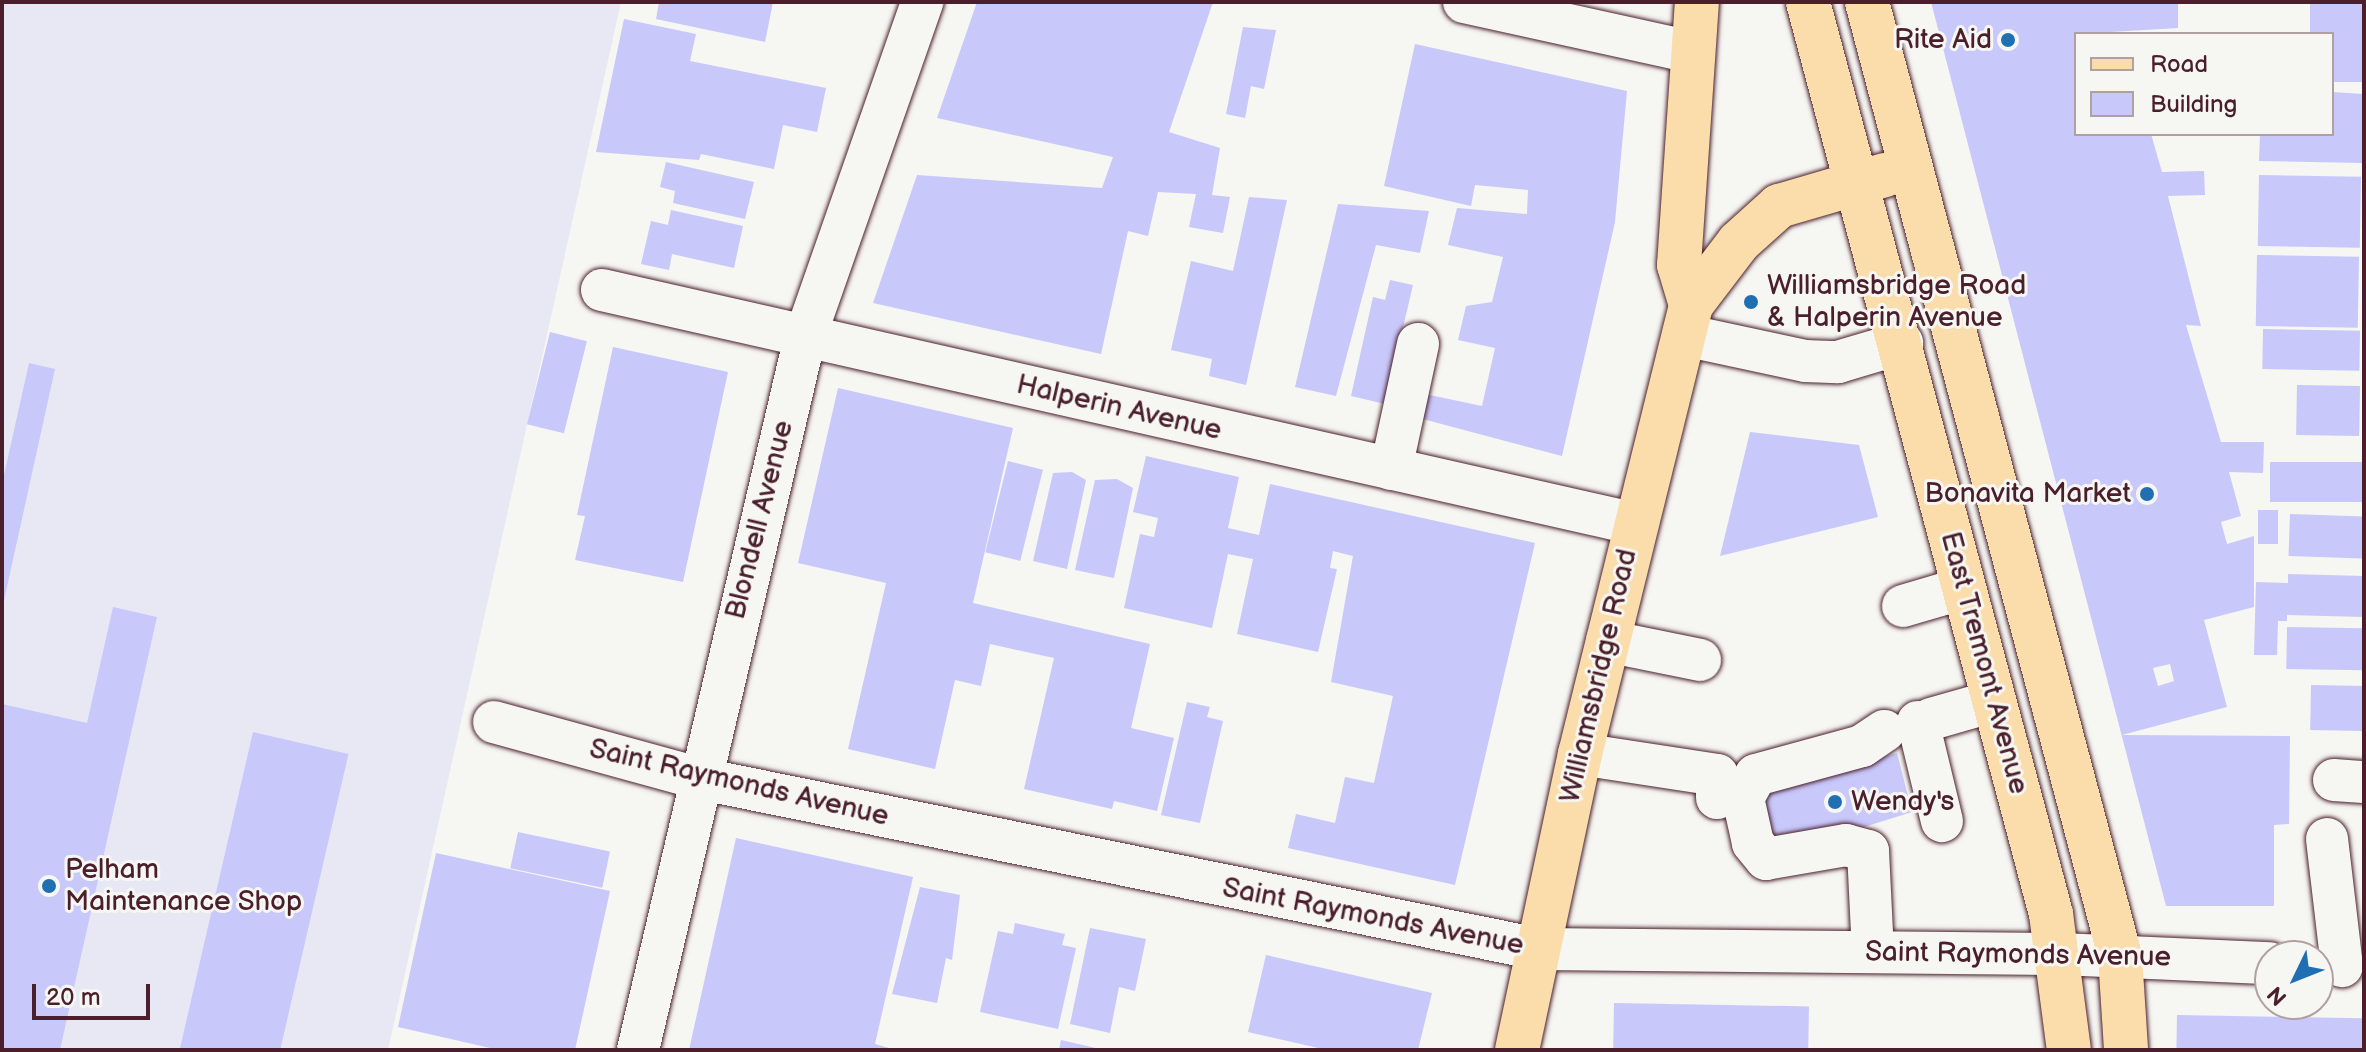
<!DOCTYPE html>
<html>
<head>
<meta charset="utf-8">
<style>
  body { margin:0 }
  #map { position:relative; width:2366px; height:1052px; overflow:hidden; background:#f6f6f2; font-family:"Balsamiq Sans",sans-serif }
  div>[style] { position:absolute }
  .built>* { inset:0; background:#e8e8f5 }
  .building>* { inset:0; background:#c8c8fb; transform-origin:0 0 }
  .roads { filter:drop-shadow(0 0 2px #4a1f2b) drop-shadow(0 0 2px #4a1f2b) }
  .minor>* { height:42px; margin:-21px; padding:0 21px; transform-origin:21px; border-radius:21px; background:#f6f6f2 }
  .major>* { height:44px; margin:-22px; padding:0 22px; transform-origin:22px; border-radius:22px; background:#faddab }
  .dots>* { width:22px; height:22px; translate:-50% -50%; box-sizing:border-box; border:4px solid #f6f6f2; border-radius:50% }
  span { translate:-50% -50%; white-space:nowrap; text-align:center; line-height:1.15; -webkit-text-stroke:6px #f6f6f2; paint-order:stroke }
  .poi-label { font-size:28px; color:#4a1f2b }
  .right { translate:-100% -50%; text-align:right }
  .left { translate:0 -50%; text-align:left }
  .street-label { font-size:28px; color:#4a1f2b }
  .frame { position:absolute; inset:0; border:4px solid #4a1f2b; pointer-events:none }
  .legend { position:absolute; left:2074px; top:32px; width:260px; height:104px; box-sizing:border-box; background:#f6f6f2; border:2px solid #b1a0a2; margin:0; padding:10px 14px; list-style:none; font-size:24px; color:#4a1f2b }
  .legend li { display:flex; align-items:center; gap:16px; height:40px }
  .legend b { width:40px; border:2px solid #b1a0a2 }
  .north { position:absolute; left:2254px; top:940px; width:80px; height:80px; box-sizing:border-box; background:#f6f6f2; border:2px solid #b1a0a2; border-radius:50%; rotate:227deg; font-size:22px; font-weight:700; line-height:32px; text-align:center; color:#4a1f2b }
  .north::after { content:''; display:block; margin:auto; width:28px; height:36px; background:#1f6fb2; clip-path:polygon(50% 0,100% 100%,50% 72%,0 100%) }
  .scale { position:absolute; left:32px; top:984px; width:118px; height:36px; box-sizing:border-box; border:4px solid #4a1f2b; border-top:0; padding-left:10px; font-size:24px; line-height:28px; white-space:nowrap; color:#4a1f2b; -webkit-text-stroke:6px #f6f6f2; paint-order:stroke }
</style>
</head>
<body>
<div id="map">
  <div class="built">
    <i style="clip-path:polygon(2px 2px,621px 2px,388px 1050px,2px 1050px)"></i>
  </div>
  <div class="building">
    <i style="clip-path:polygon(659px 2px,773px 2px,765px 42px,656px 19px)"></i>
    <i style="clip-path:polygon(977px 2px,1213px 2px,1169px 132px,1220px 148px,1212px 195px,1230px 197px,1223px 233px,1189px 227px,1196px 194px,1158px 192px,1148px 236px,1128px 231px,1101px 354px,873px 303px,917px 175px,1102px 188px,1113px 157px,937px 118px)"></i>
    <i style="clip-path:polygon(evenodd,1931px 2px,2178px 2px,2178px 28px,2076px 34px,2076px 134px,2151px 134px,2162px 172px,2204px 171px,2205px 195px,2168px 196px,2201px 326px,2186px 325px,2221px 442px,2264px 442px,2263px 473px,2229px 472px,2241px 516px,2221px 522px,2227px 544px,2254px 536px,2254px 607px,2204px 620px,2227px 707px,2122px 735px,2290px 736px,2289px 824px,2274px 825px,2274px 906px,2166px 906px,1931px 2px,2170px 664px,2174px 681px,2158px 686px,2153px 668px,2170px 664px)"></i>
    <i style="clip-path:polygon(2310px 2px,2364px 2px,2364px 82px,2332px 82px,2332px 34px,2310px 34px)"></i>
    <i style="clip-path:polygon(624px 19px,696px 34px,690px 61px,826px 88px,817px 132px,783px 125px,774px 169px,701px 154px,699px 160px,596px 152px)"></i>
    <i style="clip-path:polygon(1243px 27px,1276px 30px,1264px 89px,1251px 86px,1245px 118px,1226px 114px)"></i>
    <i style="clip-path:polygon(1415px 44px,1627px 91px,1615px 222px,1562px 456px,1419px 418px,1425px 394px,1482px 406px,1495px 348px,1458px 340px,1466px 306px,1492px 302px,1503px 257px,1448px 245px,1457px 208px,1527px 214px,1528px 190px,1475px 185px,1471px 206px,1384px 186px)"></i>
    <i style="clip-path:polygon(2332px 92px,2364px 94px,2362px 163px,2259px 161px,2260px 134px,2332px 134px)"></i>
    <i style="clip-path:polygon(666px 162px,754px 182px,745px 219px,673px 203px,675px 191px,660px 187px)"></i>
    <i style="left:2259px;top:175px;width:102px;height:71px;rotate:1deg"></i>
    <i style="clip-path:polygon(1249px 197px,1287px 200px,1246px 385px,1209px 376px,1212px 359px,1171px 350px,1191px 261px,1233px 271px)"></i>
    <i style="clip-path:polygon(1338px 204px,1429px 211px,1420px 253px,1376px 245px,1336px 396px,1295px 387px)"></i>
    <i style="clip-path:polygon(671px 210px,743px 226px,734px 268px,672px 254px,669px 270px,641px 264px,651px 221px,668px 225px)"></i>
    <i style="left:2257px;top:255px;width:102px;height:71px;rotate:1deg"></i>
    <i style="clip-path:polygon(1390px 280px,1413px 285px,1385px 404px,1351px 396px,1373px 297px,1385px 300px)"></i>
    <i style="left:2263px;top:329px;width:97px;height:40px;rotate:1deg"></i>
    <i style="left:550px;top:332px;width:38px;height:95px;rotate:14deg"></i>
    <i style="clip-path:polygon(613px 347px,728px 372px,683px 582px,575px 560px,585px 516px,577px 515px)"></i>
    <i style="clip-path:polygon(29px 363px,55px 369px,3px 605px,2px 484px)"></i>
    <i style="left:2297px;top:385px;width:63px;height:50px;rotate:1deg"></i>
    <i style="clip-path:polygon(838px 388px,1013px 428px,973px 603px,1150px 644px,1131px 728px,1174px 738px,1157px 811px,1114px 801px,1112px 809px,1024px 789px,1054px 658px,990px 644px,981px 686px,955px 680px,935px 769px,848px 749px,886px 583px,798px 563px)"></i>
    <i style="clip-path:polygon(1750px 432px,1859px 445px,1878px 517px,1720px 556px)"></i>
    <i style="clip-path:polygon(1146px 456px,1239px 477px,1228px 528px,1259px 535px,1270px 484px,1535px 543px,1455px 885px,1288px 848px,1296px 814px,1335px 823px,1345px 777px,1374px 783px,1393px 696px,1331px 682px,1353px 556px,1333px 551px,1330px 568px,1337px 569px,1318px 652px,1237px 634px,1253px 559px,1228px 554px,1212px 628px,1124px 608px,1140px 534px,1154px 537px,1158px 518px,1133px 512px)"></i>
    <i style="left:1008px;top:461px;width:36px;height:94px;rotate:14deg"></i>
    <i style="left:2270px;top:462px;width:94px;height:40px"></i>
    <i style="clip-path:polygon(1072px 472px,1086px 480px,1067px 569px,1033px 561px,1053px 473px)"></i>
    <i style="clip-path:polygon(1117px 479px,1133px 488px,1114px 578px,1075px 570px,1095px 480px)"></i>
    <i style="left:2258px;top:510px;width:20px;height:34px"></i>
    <i style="left:2290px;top:514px;width:74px;height:42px;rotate:2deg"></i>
    <i style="clip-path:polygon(2288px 574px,2364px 576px,2364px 617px,2287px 615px,2287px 621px,2278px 621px,2277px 655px,2254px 655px,2256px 582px,2288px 583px)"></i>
    <i style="clip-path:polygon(113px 607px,157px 617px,60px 1050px,2px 1050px,2px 704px,87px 723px)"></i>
    <i style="left:2287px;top:627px;width:77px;height:42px;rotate:1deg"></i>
    <i style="left:2311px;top:685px;width:53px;height:45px;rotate:1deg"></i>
    <i style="clip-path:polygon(1187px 702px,1210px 707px,1207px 717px,1223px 721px,1200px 823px,1161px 815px)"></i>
    <i style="left:253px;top:732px;width:98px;height:326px;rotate:13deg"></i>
    <i style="clip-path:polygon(1897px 753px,1912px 812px,1816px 842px,1771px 844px,1758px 793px)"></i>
    <i style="left:518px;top:832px;width:94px;height:37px;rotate:12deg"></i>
    <i style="clip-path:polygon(736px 838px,913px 877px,875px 1044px,896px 1050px,689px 1050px)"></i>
    <i style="clip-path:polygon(436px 853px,610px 891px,575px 1050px,499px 1050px,398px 1027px)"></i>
    <i style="clip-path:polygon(920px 887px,960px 895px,952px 960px,946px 958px,937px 1003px,892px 994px)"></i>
    <i style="clip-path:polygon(1015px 923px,1065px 934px,1062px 945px,1076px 948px,1058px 1029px,980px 1012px,998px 931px,1013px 934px)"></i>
    <i style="clip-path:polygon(1090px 928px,1146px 939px,1135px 991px,1119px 987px,1110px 1033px,1070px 1024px)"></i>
    <i style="clip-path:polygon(1266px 955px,1432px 993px,1418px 1050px,1327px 1050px,1248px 1032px)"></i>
    <i style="left:1614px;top:1003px;width:195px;height:48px;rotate:1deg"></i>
    <i style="left:2177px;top:1015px;width:187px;height:35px;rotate:1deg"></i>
    <i style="clip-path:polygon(1061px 1040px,1100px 1049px,1100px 1050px,1059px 1050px)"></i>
  </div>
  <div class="roads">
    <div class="minor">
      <i style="left:1464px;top:2px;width:233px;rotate:12.4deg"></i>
      <i style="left:602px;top:290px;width:1060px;rotate:12.75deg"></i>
      <i style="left:1684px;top:335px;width:124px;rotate:12.1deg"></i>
      <i style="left:1805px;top:361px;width:33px;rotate:2deg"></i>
      <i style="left:1838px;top:362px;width:67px;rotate:-16.5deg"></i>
      <i style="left:1391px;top:469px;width:128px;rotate:-77.8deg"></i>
      <i style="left:1903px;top:606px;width:64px;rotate:-16.4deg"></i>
      <i style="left:1607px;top:641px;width:95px;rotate:11.5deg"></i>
      <i style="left:1931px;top:719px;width:66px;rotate:-15.9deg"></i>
      <i style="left:494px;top:722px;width:211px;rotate:15.4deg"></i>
      <i style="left:697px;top:778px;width:858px;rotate:11.49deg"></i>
      <i style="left:1538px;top:949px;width:522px;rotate:0.55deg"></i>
      <i style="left:2060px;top:954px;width:210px;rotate:2.5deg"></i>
      <i style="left:1918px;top:722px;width:102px;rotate:76.4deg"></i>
      <i style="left:1580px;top:754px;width:139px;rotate:8.7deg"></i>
      <i style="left:1717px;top:775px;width:23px;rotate:90deg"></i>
      <i style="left:2334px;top:780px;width:30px;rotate:4deg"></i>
      <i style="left:2327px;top:839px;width:128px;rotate:83.3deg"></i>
      <i style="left:1868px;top:851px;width:23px;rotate:-165deg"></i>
      <i style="left:1846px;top:845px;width:81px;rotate:170.1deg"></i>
      <i style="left:1766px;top:859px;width:21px;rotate:-129deg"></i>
      <i style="left:1753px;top:843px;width:46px;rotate:-102.5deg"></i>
      <i style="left:1743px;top:798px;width:26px;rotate:-61deg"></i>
      <i style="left:1756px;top:775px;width:110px;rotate:-15.3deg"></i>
      <i style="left:1862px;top:746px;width:27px;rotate:-34deg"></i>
      <i style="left:1868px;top:851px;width:101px;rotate:87.2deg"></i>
      <i style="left:638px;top:1050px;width:732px;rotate:-76.82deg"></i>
      <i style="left:805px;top:337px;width:355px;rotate:-70.7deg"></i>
    </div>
    <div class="major">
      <i style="left:1808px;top:2px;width:944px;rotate:75.08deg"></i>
      <i style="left:2051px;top:914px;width:137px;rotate:82.5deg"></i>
      <i style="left:1867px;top:2px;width:987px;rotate:75.15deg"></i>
      <i style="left:2120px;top:956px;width:94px;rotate:86.3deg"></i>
      <i style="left:1691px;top:305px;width:42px;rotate:-106.7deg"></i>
      <i style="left:1679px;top:265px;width:264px;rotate:-86.1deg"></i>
      <i style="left:1517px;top:1050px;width:303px;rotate:-78deg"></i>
      <i style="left:1580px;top:754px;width:463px;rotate:-76.1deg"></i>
      <i style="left:1691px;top:305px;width:79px;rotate:-52.7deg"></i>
      <i style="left:1739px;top:242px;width:54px;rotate:-42deg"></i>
      <i style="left:1779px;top:206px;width:110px;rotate:-16.3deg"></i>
    </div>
  </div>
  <div class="dots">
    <i style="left:2008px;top:40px;background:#1f6fb2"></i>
    <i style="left:1751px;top:302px;background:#1f6fb2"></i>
    <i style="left:2147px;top:494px;background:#1f6fb2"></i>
    <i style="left:1835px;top:802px;background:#1f6fb2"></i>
    <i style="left:49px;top:886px;background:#1f6fb2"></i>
  </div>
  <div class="poi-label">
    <span class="right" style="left:1992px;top:40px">Rite Aid</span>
    <span class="left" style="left:1767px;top:302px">Williamsbridge Road<br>&amp; Halperin Avenue</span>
    <span class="right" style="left:2131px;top:494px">Bonavita Market</span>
    <span class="left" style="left:1851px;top:802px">Wendy's</span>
    <span class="left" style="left:65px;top:886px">Pelham<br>Maintenance Shop</span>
  </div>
  <div class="street-label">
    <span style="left:1119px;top:408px;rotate:13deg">Halperin Avenue</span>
    <span style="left:760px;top:520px;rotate:-76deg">Blondell Avenue</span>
    <span style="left:1984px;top:663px;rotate:75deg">East Tremont Avenue</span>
    <span style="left:1599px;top:676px;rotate:-77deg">Williamsbridge Road</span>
    <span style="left:739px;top:783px;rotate:13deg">Saint Raymonds Avenue</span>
    <span style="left:1373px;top:917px;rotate:11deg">Saint Raymonds Avenue</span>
    <span style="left:2018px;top:955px;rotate:1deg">Saint Raymonds Avenue</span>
  </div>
  <div class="frame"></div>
  <ul class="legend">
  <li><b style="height:10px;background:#faddab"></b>Road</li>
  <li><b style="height:22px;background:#c8c8fb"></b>Building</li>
  </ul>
  <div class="north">N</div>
  <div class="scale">20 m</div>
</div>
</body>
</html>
